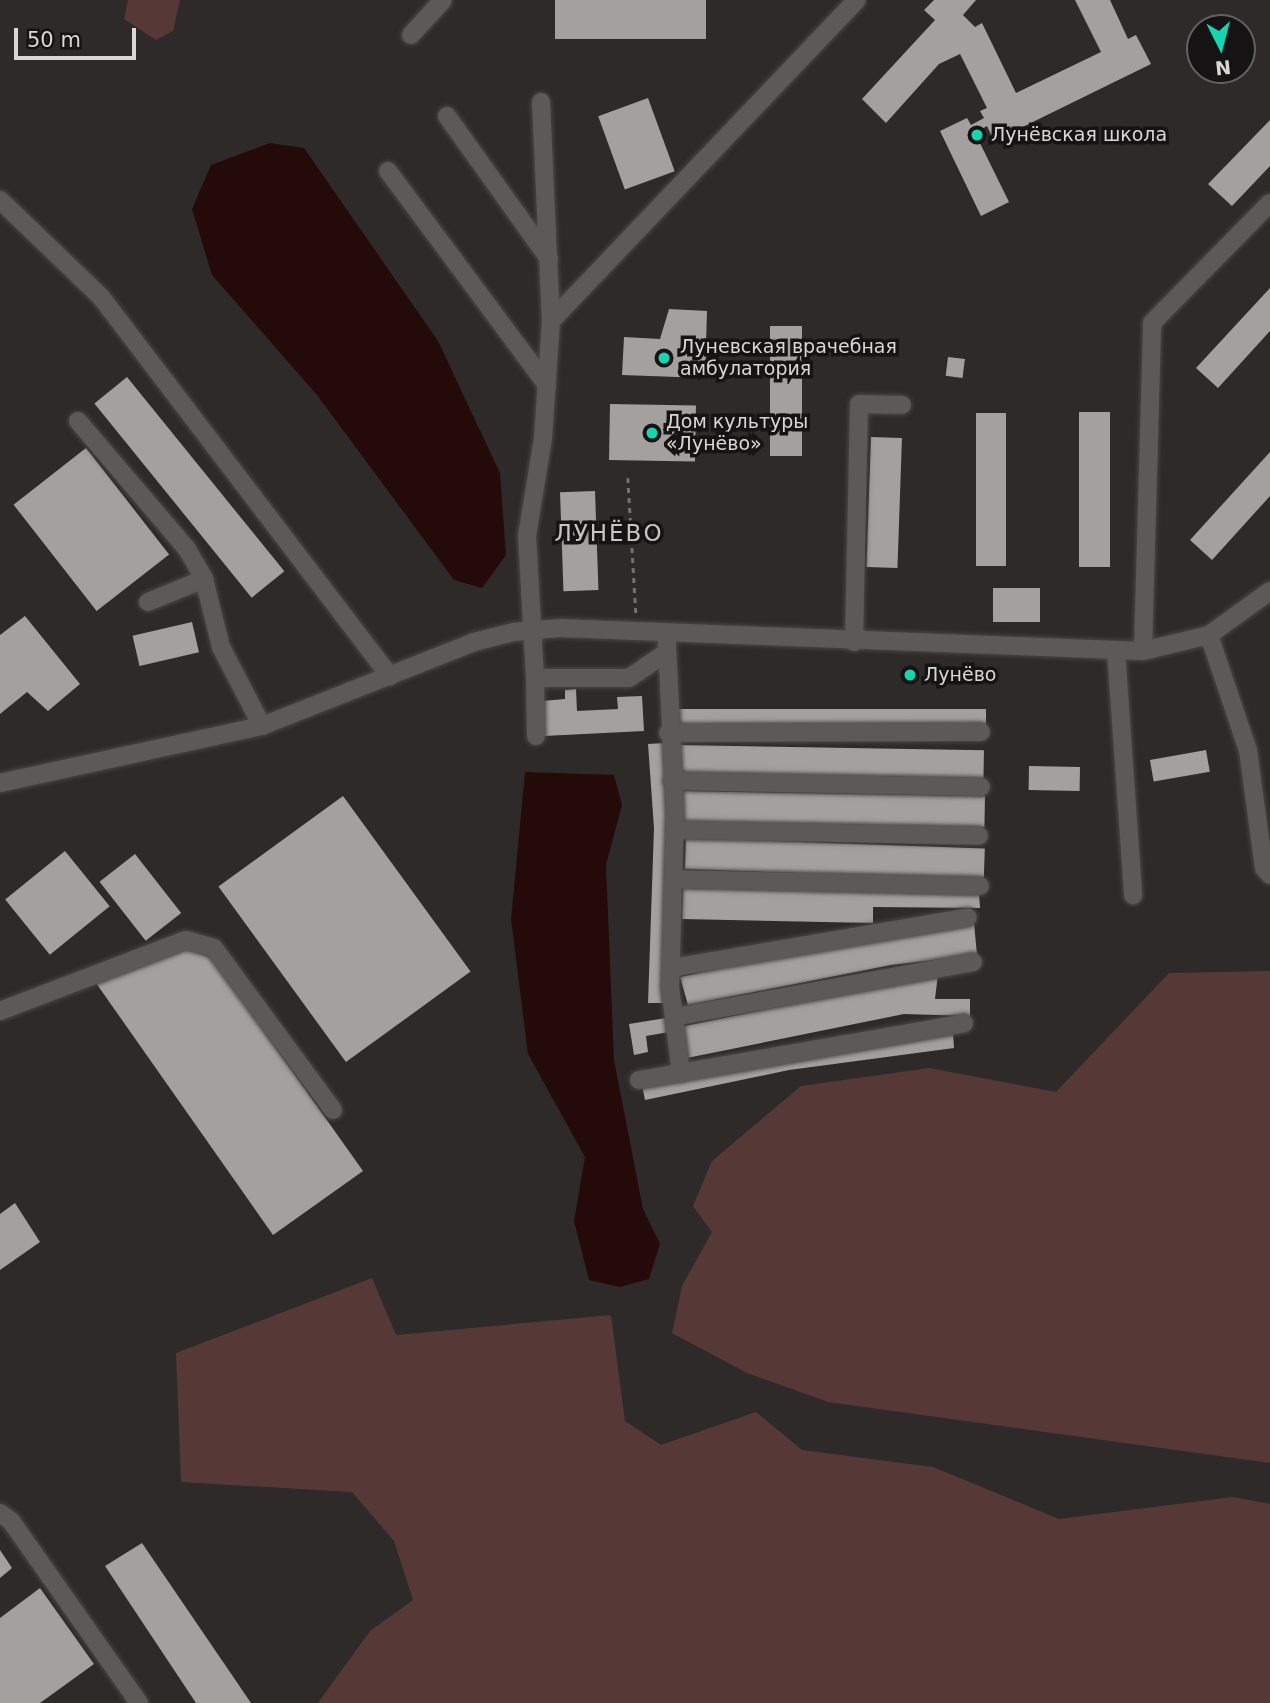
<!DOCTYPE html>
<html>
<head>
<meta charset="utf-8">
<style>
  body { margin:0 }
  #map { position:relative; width:1270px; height:1703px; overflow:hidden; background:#2e2a2a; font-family:"DejaVu Sans",sans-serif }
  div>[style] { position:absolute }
  .green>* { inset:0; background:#563936 }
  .water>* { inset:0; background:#240b09 }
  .building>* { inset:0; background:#a5a0a0; transform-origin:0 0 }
  .path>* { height:2.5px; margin-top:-1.25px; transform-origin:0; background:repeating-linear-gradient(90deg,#757171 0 5px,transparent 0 10px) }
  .roads { filter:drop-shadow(0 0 2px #494645) drop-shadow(0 0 2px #494645) }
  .minor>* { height:18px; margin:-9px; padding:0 9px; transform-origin:9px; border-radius:9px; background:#5d5958 }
  .dots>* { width:19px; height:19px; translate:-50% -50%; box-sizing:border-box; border:4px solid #151313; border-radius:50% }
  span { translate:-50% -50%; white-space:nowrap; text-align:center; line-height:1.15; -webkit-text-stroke:7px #151313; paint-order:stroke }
  .poi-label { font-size:19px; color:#d9d7d6 }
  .left { translate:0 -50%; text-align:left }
  .quarter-label { font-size:23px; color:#cac5c5; letter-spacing:2px }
  .north { position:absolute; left:1186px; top:14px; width:70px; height:70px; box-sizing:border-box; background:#151313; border:2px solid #636161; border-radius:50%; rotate:174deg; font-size:19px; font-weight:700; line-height:28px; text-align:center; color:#d9d7d6 }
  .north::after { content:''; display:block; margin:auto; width:24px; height:32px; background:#15d5b3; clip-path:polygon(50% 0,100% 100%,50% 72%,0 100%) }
  .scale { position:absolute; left:14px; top:28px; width:122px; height:32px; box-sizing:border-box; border:4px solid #d9d7d6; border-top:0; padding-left:9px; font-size:21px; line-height:24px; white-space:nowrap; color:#d9d7d6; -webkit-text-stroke:5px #151313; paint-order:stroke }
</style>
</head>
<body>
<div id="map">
  <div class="green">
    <i style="clip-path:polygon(128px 0,180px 0,173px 31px,156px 40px,124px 19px)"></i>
    <i style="clip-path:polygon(1270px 971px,1270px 1463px,828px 1402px,747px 1373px,672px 1333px,682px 1286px,712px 1232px,693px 1206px,712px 1161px,801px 1086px,929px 1068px,1056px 1092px,1169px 973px)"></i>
    <i style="clip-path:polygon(372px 1278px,396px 1335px,611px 1315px,625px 1421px,661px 1445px,756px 1412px,802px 1450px,933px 1467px,1059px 1519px,1233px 1497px,1270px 1504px,1270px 1703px,318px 1703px,370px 1631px,413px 1600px,394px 1541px,352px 1492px,181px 1482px,176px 1353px)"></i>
  </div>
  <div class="water">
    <i style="clip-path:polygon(270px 143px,304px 148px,438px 341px,500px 473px,506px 555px,482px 588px,454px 580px,317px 395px,212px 275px,192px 209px,211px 165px)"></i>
    <i style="clip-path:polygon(525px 772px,614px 775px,622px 805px,606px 865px,614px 1060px,643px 1209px,660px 1244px,649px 1279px,620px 1287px,589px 1280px,574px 1221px,585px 1157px,528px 1054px,511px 919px)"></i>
  </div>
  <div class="building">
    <i style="left:555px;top:0;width:151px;height:39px"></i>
    <i style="clip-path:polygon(934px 0,976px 0,963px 15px,975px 27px,982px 23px,1016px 93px,1101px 52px,1075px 0,1110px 0,1128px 39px,1136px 35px,1151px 64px,994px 141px,987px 126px,975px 133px,1009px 202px,981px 216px,940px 131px,967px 118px,971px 125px,984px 118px,980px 111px,987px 108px,960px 54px,939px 64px,886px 123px,862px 99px,935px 20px,924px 10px)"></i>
    <i style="left:648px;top:98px;width:78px;height:53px;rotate:70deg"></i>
    <i style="clip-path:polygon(1270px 120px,1270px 166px,1232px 206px,1208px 184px)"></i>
    <i style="clip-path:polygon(1270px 288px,1270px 331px,1218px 388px,1196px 368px)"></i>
    <i style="clip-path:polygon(669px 309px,707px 311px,705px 378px,622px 375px,624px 337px,660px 339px)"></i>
    <i style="left:770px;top:326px;width:32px;height:130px"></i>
    <i style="left:948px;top:357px;width:17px;height:19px;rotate:7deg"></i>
    <i style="left:127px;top:377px;width:250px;height:42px;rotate:51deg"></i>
    <i style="left:610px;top:404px;width:86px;height:56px;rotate:1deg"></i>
    <i style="left:1110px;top:412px;width:155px;height:31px;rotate:90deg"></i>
    <i style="left:976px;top:413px;width:30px;height:153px"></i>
    <i style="left:871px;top:437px;width:31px;height:130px;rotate:2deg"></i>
    <i style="left:86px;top:448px;width:135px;height:92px;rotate:52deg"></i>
    <i style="clip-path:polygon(1270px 452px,1270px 496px,1212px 560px,1190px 540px)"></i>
    <i style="left:595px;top:491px;width:99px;height:35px;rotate:88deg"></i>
    <i style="left:993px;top:588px;width:47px;height:34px"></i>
    <i style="clip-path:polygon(25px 616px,80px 684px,48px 711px,27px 692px,0 714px,0 635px)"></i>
    <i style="left:192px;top:622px;width:31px;height:61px;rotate:77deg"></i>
    <i style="clip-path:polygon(576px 689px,577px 711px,618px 709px,617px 697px,642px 696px,644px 731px,544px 736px,542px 701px,565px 699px,565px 690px)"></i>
    <i style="left:674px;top:709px;width:312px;height:17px"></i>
    <i style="clip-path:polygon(664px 743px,669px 847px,664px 1003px,648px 1003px,654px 828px,648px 744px)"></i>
    <i style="left:679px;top:745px;width:305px;height:28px;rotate:1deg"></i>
    <i style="left:1206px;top:750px;width:22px;height:57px;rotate:80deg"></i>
    <i style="left:1029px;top:766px;width:51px;height:24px;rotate:1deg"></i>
    <i style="left:683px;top:791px;width:302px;height:31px;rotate:1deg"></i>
    <i style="left:343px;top:796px;width:217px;height:154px;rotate:54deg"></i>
    <i style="left:686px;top:838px;width:299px;height:31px;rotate:2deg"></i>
    <i style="left:65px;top:851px;width:71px;height:77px;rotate:51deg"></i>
    <i style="left:135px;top:854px;width:75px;height:45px;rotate:52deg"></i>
    <i style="clip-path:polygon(683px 888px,979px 894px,980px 908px,873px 907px,873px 923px,682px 919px)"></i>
    <i style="clip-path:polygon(974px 923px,977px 955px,891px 965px,688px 1005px,680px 977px,866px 937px)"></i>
    <i style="clip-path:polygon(186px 948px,212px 958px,363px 1171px,273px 1235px,96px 983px)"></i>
    <i style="clip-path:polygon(938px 974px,935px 999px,970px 999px,970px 1016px,904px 1014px,687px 1058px,680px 1027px)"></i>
    <i style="clip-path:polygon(666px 1018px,669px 1032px,646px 1036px,648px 1052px,634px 1055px,629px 1024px)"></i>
    <i style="clip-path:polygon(953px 1033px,954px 1048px,789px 1070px,645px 1100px,642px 1085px)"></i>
    <i style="clip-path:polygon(15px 1203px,40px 1242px,0 1270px,0 1214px)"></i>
    <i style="clip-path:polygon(142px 1543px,251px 1703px,196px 1703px,105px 1566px)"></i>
    <i style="clip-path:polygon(0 1550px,12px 1568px,0 1578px)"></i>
    <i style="clip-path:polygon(40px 1588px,94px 1664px,40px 1703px,0 1703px,0 1618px)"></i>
  </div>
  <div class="path">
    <i style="left:628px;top:478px;width:136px;rotate:86.6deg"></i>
  </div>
  <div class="roads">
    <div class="minor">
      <i style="left:411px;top:35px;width:47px;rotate:-47.6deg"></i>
      <i style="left:541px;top:102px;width:219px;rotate:87.4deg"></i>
      <i style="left:447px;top:116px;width:176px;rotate:54.5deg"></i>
      <i style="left:388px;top:171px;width:267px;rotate:53.4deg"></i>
      <i style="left:0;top:200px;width:140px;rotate:43.8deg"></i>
      <i style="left:101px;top:297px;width:477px;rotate:52.7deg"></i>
      <i style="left:78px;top:421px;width:168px;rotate:49.6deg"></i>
      <i style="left:187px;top:549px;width:34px;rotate:60deg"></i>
      <i style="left:204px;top:579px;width:70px;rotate:76deg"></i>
      <i style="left:221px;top:647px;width:89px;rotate:62.6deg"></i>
      <i style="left:148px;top:602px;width:61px;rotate:-22.3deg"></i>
      <i style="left:1209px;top:635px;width:121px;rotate:71.3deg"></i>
      <i style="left:1248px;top:750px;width:119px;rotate:82.3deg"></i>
      <i style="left:1264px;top:868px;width:9px;rotate:49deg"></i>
      <i style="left:854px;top:642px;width:238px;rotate:-88.8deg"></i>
      <i style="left:859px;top:404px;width:43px;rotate:1.3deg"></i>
      <i style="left:667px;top:643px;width:170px;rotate:87.3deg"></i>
      <i style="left:675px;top:813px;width:174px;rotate:91.6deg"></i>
      <i style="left:670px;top:987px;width:87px;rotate:82.7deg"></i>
      <i style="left:1116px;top:650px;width:246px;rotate:86deg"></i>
      <i style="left:1143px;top:651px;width:328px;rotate:-88.4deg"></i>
      <i style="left:1152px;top:323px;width:168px;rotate:-45.5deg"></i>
      <i style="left:667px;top:652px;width:46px;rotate:145.6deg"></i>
      <i style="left:629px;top:678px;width:94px;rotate:180deg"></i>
      <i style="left:535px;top:678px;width:142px;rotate:-93.2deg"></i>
      <i style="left:527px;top:536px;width:99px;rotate:-80.7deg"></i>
      <i style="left:543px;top:438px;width:117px;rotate:-86.1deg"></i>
      <i style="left:551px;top:321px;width:443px;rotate:-46.4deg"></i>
      <i style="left:535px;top:678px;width:58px;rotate:89deg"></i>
      <i style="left:668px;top:733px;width:313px;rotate:-0.2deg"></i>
      <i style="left:672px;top:781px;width:309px;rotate:1.1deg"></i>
      <i style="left:0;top:783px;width:268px;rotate:-12.3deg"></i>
      <i style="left:262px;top:726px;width:228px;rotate:-21.6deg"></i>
      <i style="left:474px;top:642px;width:41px;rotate:-14deg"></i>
      <i style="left:514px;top:632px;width:46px;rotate:-5deg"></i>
      <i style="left:560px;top:628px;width:583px;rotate:2.26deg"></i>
      <i style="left:1143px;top:651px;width:68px;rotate:-13.6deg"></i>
      <i style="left:1209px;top:635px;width:75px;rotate:-35.8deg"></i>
      <i style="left:675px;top:830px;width:304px;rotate:1.1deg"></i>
      <i style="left:673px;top:879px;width:307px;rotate:1.3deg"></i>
      <i style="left:671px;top:968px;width:301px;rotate:-9.7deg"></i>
      <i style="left:0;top:1011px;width:199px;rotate:-20.9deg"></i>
      <i style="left:186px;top:940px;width:29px;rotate:16deg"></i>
      <i style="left:214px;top:948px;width:201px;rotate:53.7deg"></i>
      <i style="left:674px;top:1017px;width:304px;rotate:-10.4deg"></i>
      <i style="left:639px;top:1080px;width:330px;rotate:-9.9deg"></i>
      <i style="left:0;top:1513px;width:14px;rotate:36deg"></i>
      <i style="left:11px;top:1521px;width:223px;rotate:54.9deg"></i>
    </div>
  </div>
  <div class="dots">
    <i style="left:977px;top:135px;background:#15d5b3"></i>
    <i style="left:664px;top:358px;background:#15d5b3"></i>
    <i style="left:652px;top:433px;background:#15d5b3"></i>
    <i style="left:910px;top:675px;background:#15d5b3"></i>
  </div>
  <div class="poi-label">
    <span class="left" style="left:991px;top:135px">Лунёвская школа</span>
    <span class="left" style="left:680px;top:358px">Луневская врачебная<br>амбулатория</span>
    <span class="left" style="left:666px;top:433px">Дом культуры<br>«Лунёво»</span>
    <span class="left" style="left:924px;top:675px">Лунёво</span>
  </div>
  <div class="quarter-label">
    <span style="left:609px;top:533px">ЛУНЁВО</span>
  </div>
  <div class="north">N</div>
  <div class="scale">50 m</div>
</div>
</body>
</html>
